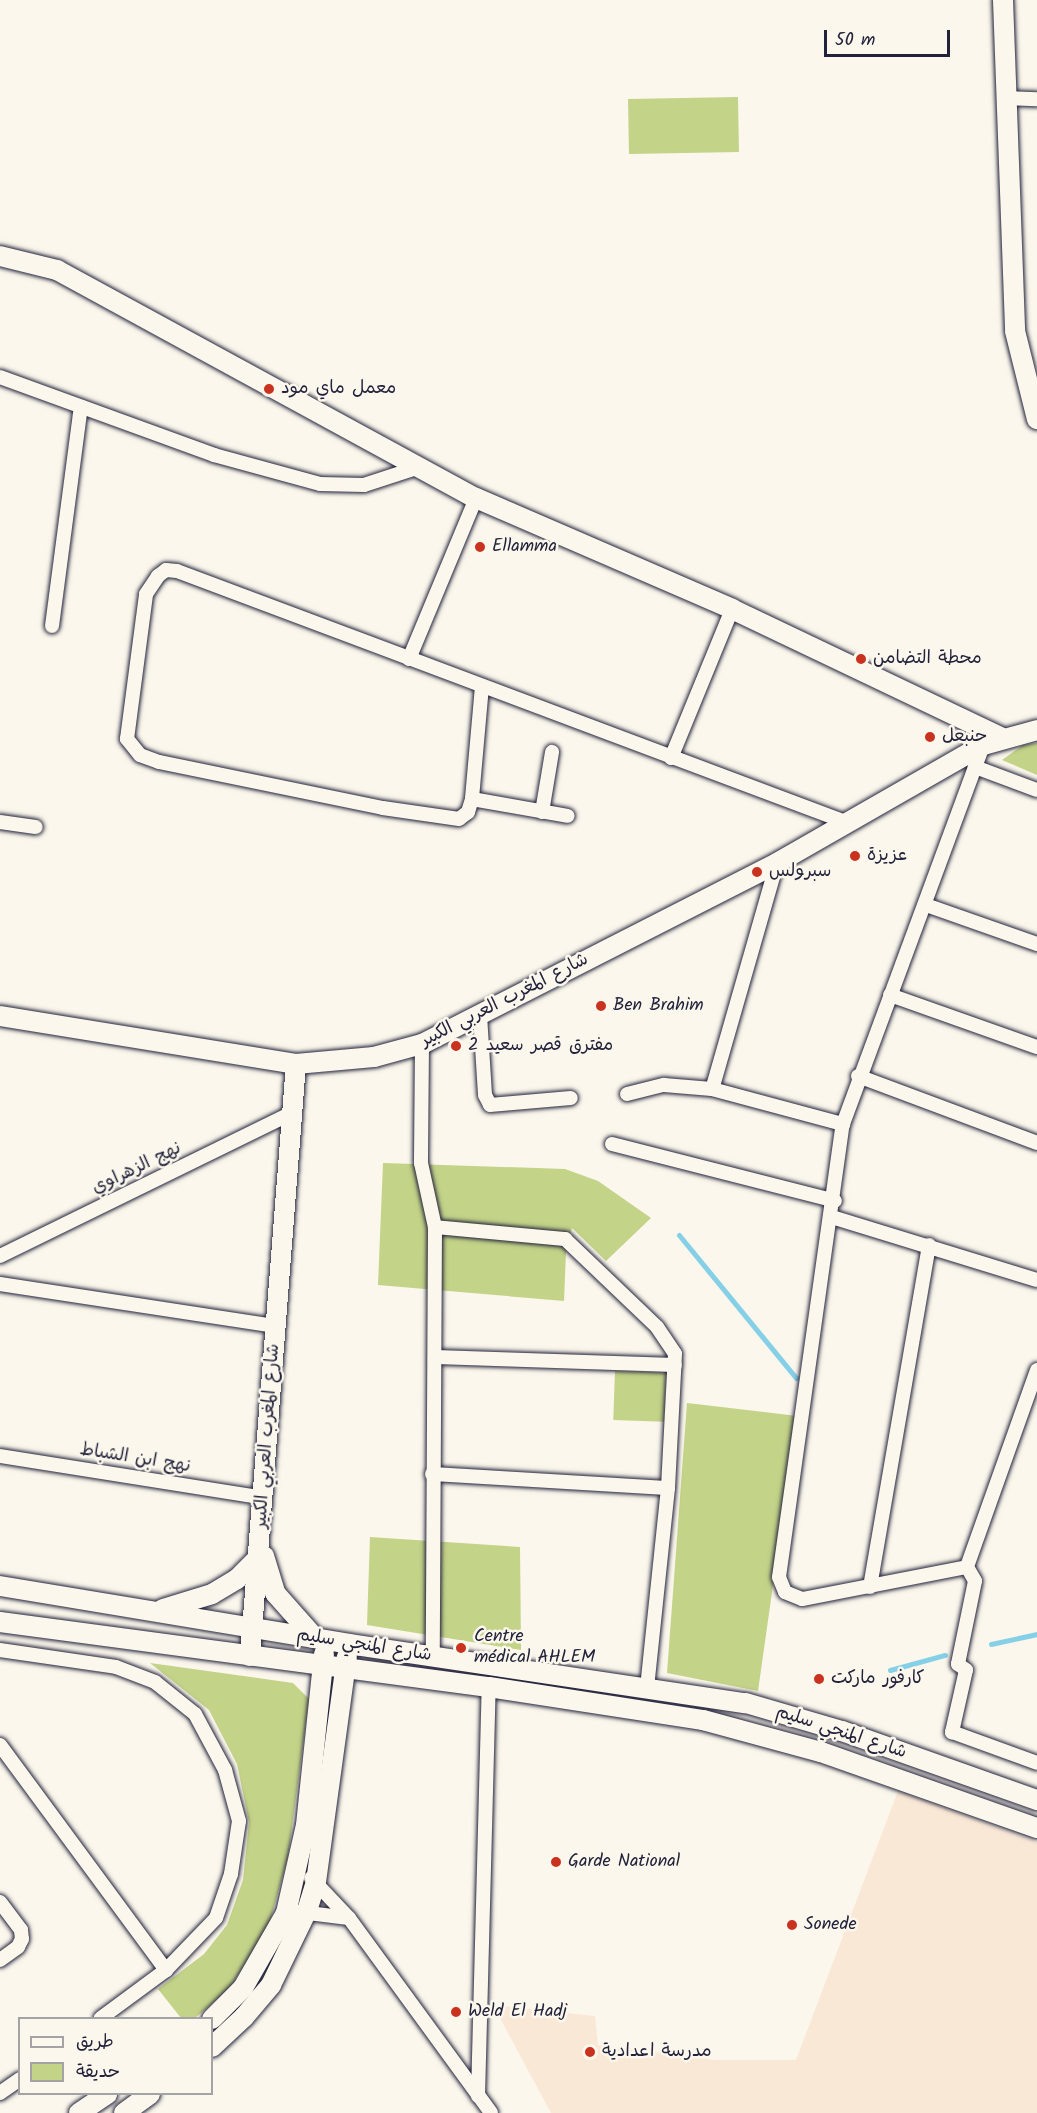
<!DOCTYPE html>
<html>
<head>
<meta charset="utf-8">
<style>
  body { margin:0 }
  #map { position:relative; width:1037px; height:2113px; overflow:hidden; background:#fbf7ec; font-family:Kalam,"Playpen Sans Arabic",sans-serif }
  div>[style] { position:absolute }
  .built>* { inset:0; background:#fae8d7 }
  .green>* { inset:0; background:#c3d388; transform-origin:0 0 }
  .stream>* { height:5px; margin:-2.5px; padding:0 2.5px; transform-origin:2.5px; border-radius:2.5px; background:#86d0e7 }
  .roads { filter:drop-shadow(0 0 2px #22223b) drop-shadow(0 0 2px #22223b) }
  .street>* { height:14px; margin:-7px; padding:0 7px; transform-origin:7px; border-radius:7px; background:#fbf7ec }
  .secondary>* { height:20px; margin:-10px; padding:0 10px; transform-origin:10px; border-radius:10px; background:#fbf7ec }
  .dots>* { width:16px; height:16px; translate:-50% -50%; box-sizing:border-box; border:3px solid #fbf7ec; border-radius:50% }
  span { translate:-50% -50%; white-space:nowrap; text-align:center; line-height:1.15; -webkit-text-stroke:5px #fbf7ec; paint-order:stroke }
  .poi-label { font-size:18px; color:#22223b }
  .left { translate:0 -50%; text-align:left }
  .street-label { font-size:18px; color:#22223b }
  .legend { position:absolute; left:18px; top:2017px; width:195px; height:78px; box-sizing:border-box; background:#fbf7ec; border:2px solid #a4a2a5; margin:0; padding:8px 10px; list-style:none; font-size:18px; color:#22223b }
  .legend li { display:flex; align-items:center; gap:12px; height:30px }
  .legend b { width:30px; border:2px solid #a4a2a5 }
  .scale { position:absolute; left:824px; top:30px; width:126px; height:27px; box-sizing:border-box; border:3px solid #22223b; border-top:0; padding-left:8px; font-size:18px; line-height:21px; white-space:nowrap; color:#22223b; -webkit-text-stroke:4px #fbf7ec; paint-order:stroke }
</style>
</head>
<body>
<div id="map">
  <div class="built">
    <i style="clip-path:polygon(898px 1791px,1037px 1842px,1037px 2113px,551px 2113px,493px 2005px,595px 2016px,598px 2045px,716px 2060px,796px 2060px)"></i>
  </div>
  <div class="green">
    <i style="left:738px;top:97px;width:55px;height:110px;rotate:89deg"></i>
    <i style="clip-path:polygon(1037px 743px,1037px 775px,1002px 760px,1023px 745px)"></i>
    <i style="clip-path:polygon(383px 1163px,565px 1169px,598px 1181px,651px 1218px,606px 1261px,572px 1228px,566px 1252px,564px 1301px,378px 1285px)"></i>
    <i style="left:615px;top:1371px;width:51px;height:49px;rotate:2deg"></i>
    <i style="clip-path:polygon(687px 1403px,797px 1416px,758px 1691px,667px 1673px)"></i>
    <i style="clip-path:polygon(370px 1537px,520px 1547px,521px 1650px,367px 1625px)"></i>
    <i style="clip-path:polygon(150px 1663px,293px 1683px,309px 1699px,288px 1857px,268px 1928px,229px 1989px,195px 2018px,181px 2018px,158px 1989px,204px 1954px,227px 1925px,243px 1880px,249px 1822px,237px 1764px,209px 1710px)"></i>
  </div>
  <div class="stream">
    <i style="left:679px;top:1235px;width:185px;rotate:50.7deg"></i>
    <i style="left:991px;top:1644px;width:47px;rotate:-12.3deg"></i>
    <i style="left:890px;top:1670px;width:57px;rotate:-15.3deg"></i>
  </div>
  <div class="roads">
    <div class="street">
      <i style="left:1004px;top:98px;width:33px;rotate:2deg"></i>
      <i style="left:0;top:377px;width:228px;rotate:20deg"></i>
      <i style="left:214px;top:455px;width:110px;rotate:15.3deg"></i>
      <i style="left:320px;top:484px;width:44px;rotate:1.3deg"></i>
      <i style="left:364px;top:485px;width:58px;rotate:-18.1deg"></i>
      <i style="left:52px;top:626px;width:221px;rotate:-82.5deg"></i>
      <i style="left:409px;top:659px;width:174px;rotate:-67.4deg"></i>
      <i style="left:482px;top:686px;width:113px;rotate:95.1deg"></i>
      <i style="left:472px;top:799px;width:14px;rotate:107deg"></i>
      <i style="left:468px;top:812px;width:11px;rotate:142deg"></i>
      <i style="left:459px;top:819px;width:77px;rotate:-171.8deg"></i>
      <i style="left:383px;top:808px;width:229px;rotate:-168.4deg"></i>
      <i style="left:159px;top:762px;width:20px;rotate:-160deg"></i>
      <i style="left:140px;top:755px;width:21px;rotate:-129deg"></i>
      <i style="left:127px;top:739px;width:146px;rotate:-82.5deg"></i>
      <i style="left:146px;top:594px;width:22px;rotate:-56deg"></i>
      <i style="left:158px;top:576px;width:10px;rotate:-37deg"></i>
      <i style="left:166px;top:570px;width:11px;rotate:5deg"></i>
      <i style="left:177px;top:571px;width:717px;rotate:20.58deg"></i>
      <i style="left:671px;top:758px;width:161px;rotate:-67.7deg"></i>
      <i style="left:975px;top:767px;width:66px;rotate:20.4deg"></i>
      <i style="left:472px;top:799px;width:97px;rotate:10deg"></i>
      <i style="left:542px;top:812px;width:61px;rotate:-80.5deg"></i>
      <i style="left:0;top:822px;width:36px;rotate:8deg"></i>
      <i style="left:777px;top:863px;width:235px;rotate:106deg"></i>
      <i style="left:712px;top:1089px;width:136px;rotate:15deg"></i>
      <i style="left:926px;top:905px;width:118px;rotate:19.4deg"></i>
      <i style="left:890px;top:995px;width:156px;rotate:19.5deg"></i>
      <i style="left:480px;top:1015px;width:80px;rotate:86.4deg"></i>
      <i style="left:485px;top:1095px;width:11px;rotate:63deg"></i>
      <i style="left:490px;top:1105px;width:81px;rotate:-4.9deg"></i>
      <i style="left:422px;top:1044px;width:119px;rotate:90.5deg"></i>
      <i style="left:421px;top:1163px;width:66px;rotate:77.7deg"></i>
      <i style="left:435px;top:1227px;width:430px;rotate:90.3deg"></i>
      <i style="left:858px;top:1076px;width:191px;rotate:20.5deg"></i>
      <i style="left:627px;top:1094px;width:38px;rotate:-14deg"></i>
      <i style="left:664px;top:1085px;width:48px;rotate:4.8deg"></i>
      <i style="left:612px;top:1144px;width:230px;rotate:14.3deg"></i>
      <i style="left:832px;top:1217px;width:214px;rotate:17.1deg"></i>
      <i style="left:435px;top:1227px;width:131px;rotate:5.3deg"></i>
      <i style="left:565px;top:1239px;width:127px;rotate:43.7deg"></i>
      <i style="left:657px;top:1327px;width:32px;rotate:56deg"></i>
      <i style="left:675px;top:1354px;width:134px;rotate:93deg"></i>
      <i style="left:668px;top:1488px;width:200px;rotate:96deg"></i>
      <i style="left:0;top:1256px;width:323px;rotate:-26.1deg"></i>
      <i style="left:0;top:1284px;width:279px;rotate:8.7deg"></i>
      <i style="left:435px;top:1357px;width:240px;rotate:1.9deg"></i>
      <i style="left:1037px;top:1370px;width:209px;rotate:109.6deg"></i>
      <i style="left:967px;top:1567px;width:16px;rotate:60deg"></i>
      <i style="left:975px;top:1581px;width:85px;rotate:101.6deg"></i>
      <i style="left:958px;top:1664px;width:10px;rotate:37deg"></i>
      <i style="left:966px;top:1670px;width:64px;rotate:102.7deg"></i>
      <i style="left:952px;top:1732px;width:90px;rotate:20deg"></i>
      <i style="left:0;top:1456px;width:267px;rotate:9deg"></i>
      <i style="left:432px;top:1474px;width:236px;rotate:3.4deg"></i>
      <i style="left:967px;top:1567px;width:168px;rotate:169deg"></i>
      <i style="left:802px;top:1599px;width:18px;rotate:-158deg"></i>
      <i style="left:785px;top:1592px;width:16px;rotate:-112deg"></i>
      <i style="left:779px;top:1577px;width:457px;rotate:-82deg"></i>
      <i style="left:843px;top:1124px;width:404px;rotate:-69.7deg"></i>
      <i style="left:870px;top:1587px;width:347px;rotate:-80.2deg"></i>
      <i style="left:0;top:1650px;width:117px;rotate:8.3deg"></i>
      <i style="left:116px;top:1667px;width:42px;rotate:21deg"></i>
      <i style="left:155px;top:1682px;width:51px;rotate:38.7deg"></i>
      <i style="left:195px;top:1714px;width:64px;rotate:61.8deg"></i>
      <i style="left:225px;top:1770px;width:53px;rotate:74.6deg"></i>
      <i style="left:239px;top:1821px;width:54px;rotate:98.6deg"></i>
      <i style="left:231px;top:1874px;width:46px;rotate:108.8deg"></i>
      <i style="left:216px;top:1918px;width:72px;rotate:133.9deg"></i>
      <i style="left:166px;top:1970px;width:81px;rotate:143.6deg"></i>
      <i style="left:0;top:1745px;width:280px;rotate:53.6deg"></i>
      <i style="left:311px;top:1878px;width:55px;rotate:46.5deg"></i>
      <i style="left:349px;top:1918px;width:241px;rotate:53.9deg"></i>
      <i style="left:0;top:1902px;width:35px;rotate:53deg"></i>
      <i style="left:21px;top:1930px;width:9px;rotate:84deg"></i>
      <i style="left:22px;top:1939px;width:9px;rotate:117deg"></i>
      <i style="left:18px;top:1947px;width:22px;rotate:144deg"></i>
      <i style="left:300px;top:1912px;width:49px;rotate:7deg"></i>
      <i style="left:0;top:2093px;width:24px;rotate:-35deg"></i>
      <i style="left:478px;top:2096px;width:409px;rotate:-88.5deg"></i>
    </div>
    <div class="secondary">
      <i style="left:1003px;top:0;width:331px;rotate:87.9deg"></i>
      <i style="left:1015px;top:331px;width:91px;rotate:76deg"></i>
      <i style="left:0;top:256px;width:59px;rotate:13.8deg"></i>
      <i style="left:57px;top:270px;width:477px;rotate:28.6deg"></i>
      <i style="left:476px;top:498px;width:279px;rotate:23.4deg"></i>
      <i style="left:732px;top:609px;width:299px;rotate:25.5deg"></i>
      <i style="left:0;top:1016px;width:300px;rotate:9.2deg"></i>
      <i style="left:264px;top:1556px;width:39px;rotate:73deg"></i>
      <i style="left:275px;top:1593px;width:60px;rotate:48.4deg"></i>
      <i style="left:0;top:1586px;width:354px;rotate:9.4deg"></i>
      <i style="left:349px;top:1644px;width:401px;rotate:8.5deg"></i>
      <i style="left:746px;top:1703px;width:100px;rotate:16.3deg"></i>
      <i style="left:842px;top:1731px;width:207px;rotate:19.5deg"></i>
      <i style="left:163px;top:1609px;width:51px;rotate:-17deg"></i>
      <i style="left:212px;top:1594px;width:29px;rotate:-31deg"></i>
      <i style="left:237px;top:1579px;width:31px;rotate:-45deg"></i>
      <i style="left:0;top:1622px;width:493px;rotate:7.6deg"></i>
      <i style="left:489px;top:1687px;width:217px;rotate:8.8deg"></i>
      <i style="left:703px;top:1720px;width:122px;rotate:15.2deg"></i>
      <i style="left:821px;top:1752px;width:229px;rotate:19.4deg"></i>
      <i style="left:250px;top:1656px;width:594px;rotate:-85.56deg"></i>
      <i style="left:296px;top:1064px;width:78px;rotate:-5.1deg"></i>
      <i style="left:374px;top:1057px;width:50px;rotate:-15.2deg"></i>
      <i style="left:422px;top:1044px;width:398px;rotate:-27deg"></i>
      <i style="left:777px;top:863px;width:237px;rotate:-29.8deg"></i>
      <i style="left:983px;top:745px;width:56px;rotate:-15.5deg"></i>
      <i style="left:212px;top:2019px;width:44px;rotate:-45deg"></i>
      <i style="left:243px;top:1988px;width:86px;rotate:-60.2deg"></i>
      <i style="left:286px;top:1913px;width:90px;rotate:-77.2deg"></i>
      <i style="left:306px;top:1825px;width:172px;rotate:-84deg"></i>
      <i style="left:212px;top:2047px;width:44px;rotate:-43.2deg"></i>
      <i style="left:244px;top:2017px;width:42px;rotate:-49.8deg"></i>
      <i style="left:271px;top:1985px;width:82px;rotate:-64.1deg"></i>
      <i style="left:307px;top:1911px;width:30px;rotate:-73deg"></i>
      <i style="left:316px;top:1882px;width:227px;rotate:-82.2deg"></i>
      <i style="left:79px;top:2113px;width:34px;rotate:-34deg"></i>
      <i style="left:124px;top:2113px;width:32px;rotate:-36deg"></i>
    </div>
  </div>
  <div class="dots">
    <i style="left:269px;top:389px;background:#c8321e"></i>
    <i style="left:480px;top:547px;background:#c8321e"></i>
    <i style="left:861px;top:659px;background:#c8321e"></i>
    <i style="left:930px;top:737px;background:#c8321e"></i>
    <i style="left:855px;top:856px;background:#c8321e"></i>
    <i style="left:757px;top:872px;background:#c8321e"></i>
    <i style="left:601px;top:1006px;background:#c8321e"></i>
    <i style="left:456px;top:1046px;background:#c8321e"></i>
    <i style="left:461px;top:1648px;background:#c8321e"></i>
    <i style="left:819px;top:1679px;background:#c8321e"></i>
    <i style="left:556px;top:1862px;background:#c8321e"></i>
    <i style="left:792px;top:1925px;background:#c8321e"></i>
    <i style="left:456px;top:2012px;background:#c8321e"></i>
    <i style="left:590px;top:2052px;background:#c8321e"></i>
  </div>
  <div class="poi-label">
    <span class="left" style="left:281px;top:389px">معمل ماي مود</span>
    <span class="left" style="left:492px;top:547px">Ellamma</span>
    <span class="left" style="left:873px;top:659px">محطة التضامن</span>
    <span class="left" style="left:942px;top:737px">حنبعل</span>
    <span class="left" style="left:867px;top:856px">عزيزة</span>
    <span class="left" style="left:769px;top:872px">سبرولس</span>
    <span class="left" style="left:613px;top:1006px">Ben Brahim</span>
    <span class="left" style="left:468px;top:1046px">مفترق قصر سعيد 2</span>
    <span class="left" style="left:474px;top:1648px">Centre<br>médical AHLEM</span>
    <span class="left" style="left:831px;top:1679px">كارفور ماركت</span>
    <span class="left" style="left:568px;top:1862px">Garde National</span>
    <span class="left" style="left:804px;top:1925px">Sonede</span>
    <span class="left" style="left:468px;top:2012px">Weld El Hadj</span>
    <span class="left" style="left:602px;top:2052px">مدرسة اعدادية</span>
  </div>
  <div class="street-label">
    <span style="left:505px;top:1001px;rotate:-27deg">شارع المغرب العربي الكبير</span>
    <span style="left:137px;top:1169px;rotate:-26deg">نهج الزهراوي</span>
    <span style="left:268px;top:1436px;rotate:-86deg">شارع المغرب العربي الكبير</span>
    <span style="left:135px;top:1459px;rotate:9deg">نهج ابن الشباط</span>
    <span style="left:364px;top:1646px;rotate:9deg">شارع المنجي سليم</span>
    <span style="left:841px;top:1733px;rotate:18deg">شارع المنجي سليم</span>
  </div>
  <ul class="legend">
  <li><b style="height:8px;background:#fbf7ec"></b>طريق</li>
  <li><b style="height:16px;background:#c3d388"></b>حديقة</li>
  </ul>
  <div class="scale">50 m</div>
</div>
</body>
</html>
